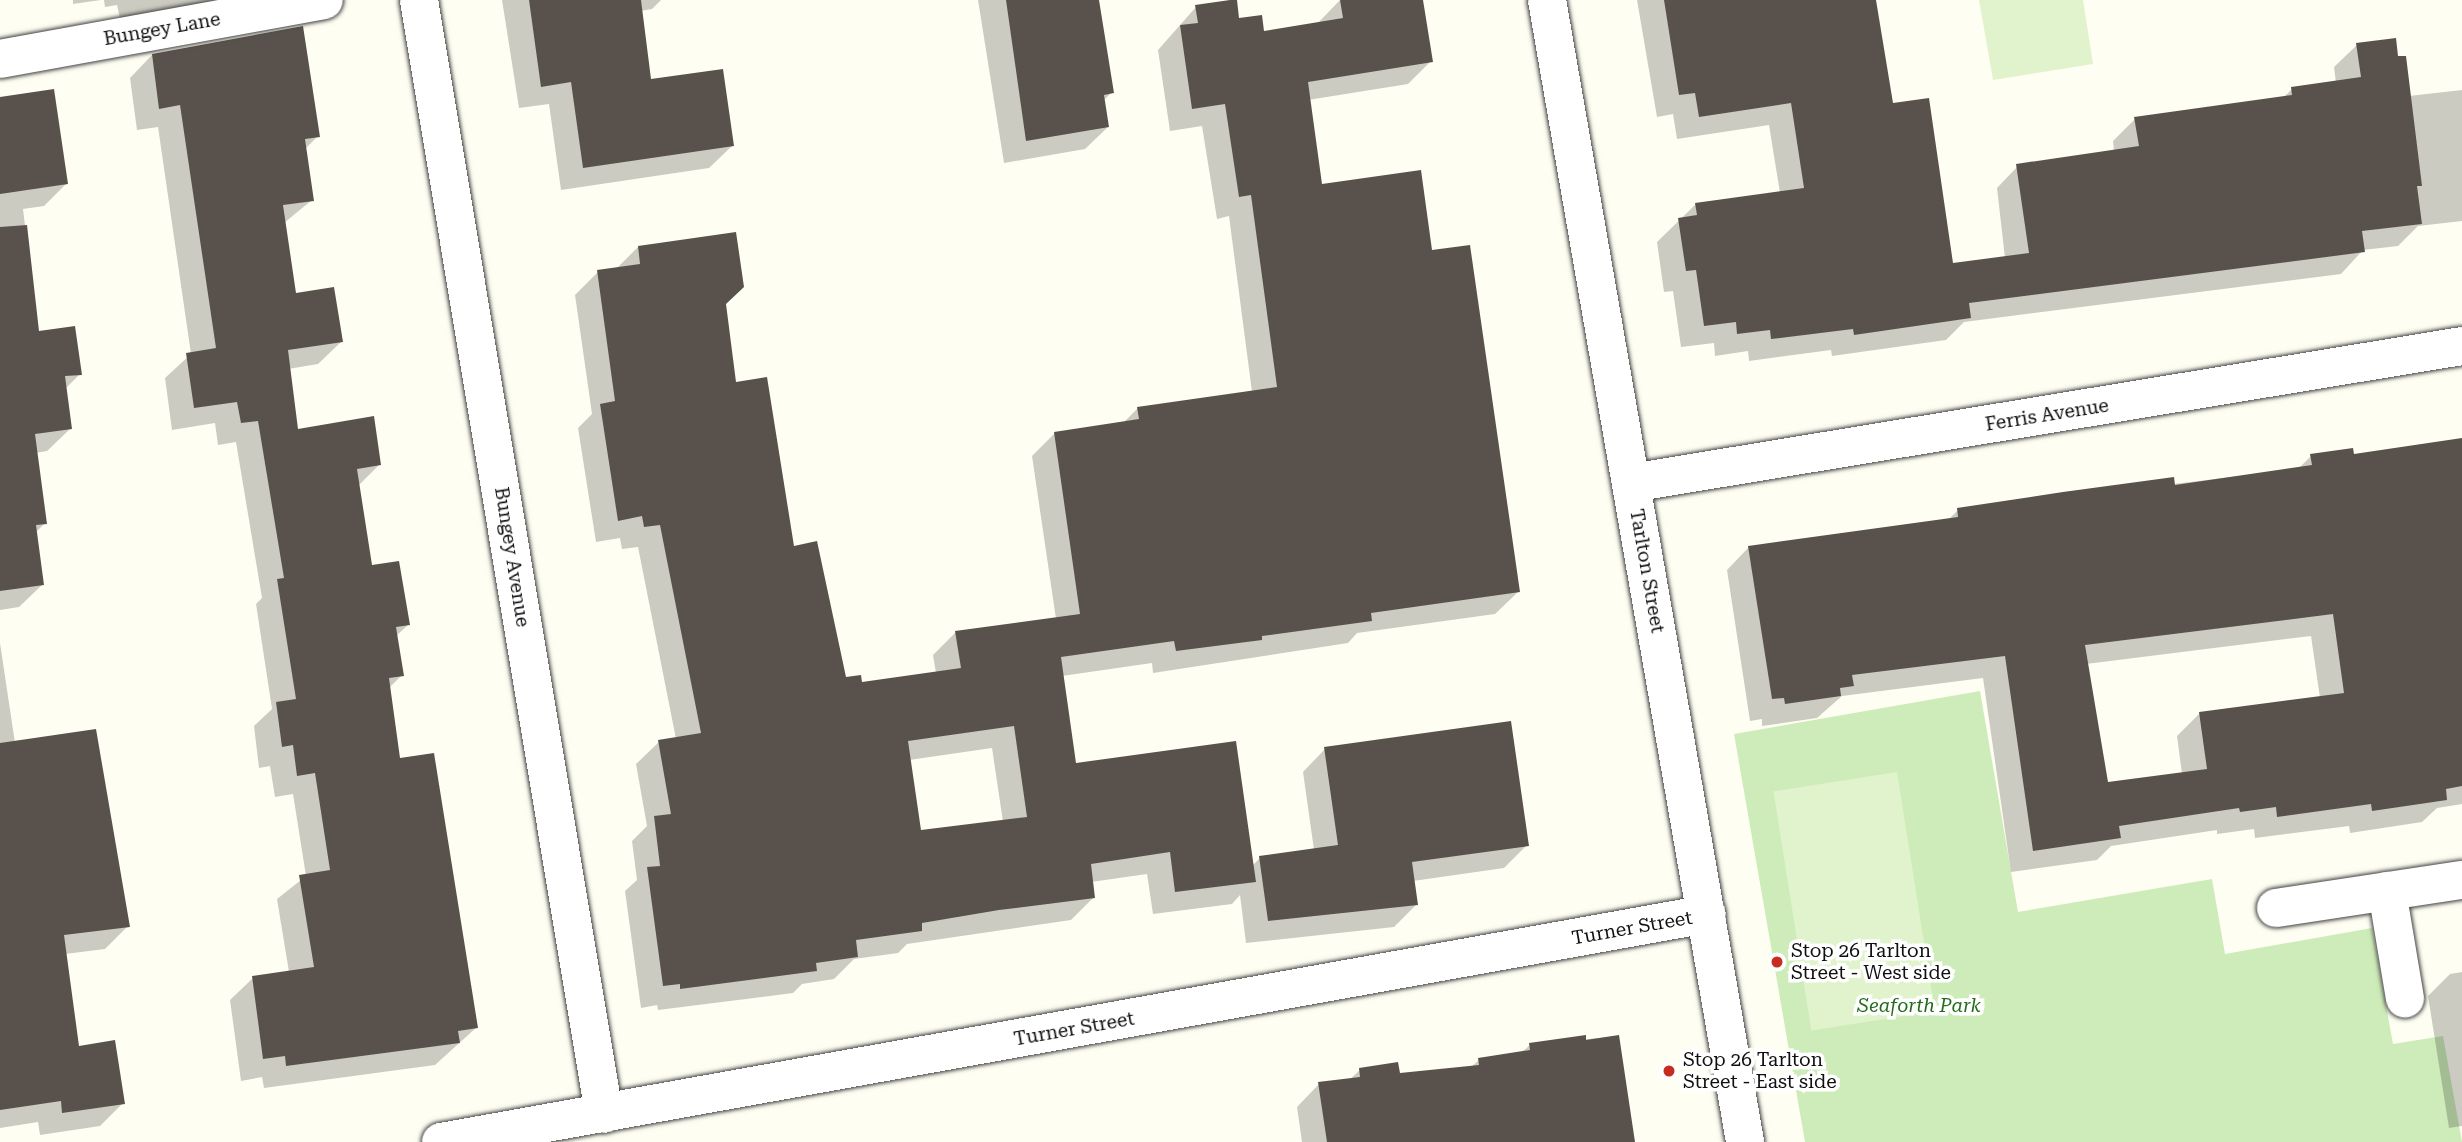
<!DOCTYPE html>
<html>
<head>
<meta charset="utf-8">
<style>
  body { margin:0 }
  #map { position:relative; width:2462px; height:1142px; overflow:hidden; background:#fffef3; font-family:"Roboto Serif",serif }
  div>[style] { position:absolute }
  .green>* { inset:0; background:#ceecba }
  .pitch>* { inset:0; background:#e1f3cc; transform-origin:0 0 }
  .shadow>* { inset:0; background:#0003 }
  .building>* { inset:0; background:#59524c }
  .roads { filter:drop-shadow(0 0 2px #434343) drop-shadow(0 0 2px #434343) }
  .minor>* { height:38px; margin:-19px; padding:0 19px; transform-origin:19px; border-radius:19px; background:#fff }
  .tertiary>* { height:38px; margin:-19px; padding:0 19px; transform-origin:19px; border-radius:19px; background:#fff }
  .dots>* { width:19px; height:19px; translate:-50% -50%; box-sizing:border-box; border:4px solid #fff; border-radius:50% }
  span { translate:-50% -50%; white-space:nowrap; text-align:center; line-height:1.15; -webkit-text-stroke:7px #fff; paint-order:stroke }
  .street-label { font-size:19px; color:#101010 }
  .poi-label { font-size:19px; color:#101010 }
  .left { translate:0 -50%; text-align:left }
  .park-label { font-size:19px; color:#246c1c; font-style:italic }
</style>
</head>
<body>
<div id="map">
  <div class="green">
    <i style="clip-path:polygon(1980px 691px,2018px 912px,2212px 879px,2225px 954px,2372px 928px,2393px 1044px,2443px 1036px,2462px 1142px,1805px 1142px,1734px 734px)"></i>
  </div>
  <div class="pitch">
    <i style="clip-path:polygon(1979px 0,2083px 0,2093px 64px,1993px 80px)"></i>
    <i style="left:1897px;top:772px;width:242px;height:125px;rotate:81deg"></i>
  </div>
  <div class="shadow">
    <i style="clip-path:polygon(73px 0,101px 0,73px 4px)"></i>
    <i style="clip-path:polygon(104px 0,215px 0,196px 19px,123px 32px,117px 5px,105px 7px)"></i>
    <i style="clip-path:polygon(502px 0,661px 0,652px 9px,640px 11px,650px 81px,732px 146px,709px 168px,561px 190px,549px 104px,519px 108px)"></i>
    <i style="clip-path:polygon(978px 0,1098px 0,1112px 92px,1103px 101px,1108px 127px,1085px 149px,1004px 163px)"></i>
    <i style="clip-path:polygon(evenodd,1340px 0,1421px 0,1431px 61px,1408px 84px,1308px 100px,1320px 186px,1431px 252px,1518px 592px,1495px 614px,1357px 633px,1348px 643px,1153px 673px,1152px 663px,1062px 676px,1074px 765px,1252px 866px,1260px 858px,1314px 850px,1303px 772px,1325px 749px,1527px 845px,1504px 868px,1413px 881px,1416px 905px,1394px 927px,1246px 943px,1240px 895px,1232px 904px,1153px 914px,1147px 874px,1091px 882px,1093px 898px,1071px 920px,907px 944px,898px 953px,854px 959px,834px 979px,802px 984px,793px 993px,658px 1010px,657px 1005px,641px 1008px,625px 891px,637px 880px,632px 841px,647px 826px,636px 764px,659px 742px,676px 739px,638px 547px,622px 549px,620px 538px,596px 542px,578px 428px,592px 414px,575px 295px,598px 272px,616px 269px,638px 247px,724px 305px,735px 384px,792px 549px,845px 679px,861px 683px,936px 673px,933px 655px,956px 632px,1056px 619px,1032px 456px,1055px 433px,1123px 423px,1138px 408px,1252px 392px,1229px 216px,1217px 219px,1202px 126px,1170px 131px,1158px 50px,1196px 7px,1263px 33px,1318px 23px,1340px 0,992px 748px,1003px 822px,919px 832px,909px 760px,992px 748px)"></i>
    <i style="clip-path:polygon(1637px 0,1874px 0,1892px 105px,1951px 265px,2005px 258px,1997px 188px,2019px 165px,2114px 151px,2113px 141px,2135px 119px,2283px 98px,2292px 89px,2336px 83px,2334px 67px,2357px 45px,2397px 58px,2409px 96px,2462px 90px,2462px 221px,2418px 226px,2398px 246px,2363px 250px,2341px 274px,1964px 322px,1946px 340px,1832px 356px,1831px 350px,1749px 361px,1748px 351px,1715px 356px,1714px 343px,1681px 347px,1673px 291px,1664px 292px,1657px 242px,1696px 204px,1780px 193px,1769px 125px,1677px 139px,1673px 114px,1657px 117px)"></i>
    <i style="clip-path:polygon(152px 55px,318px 136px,304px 150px,312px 200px,284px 223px,294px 295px,341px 342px,318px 364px,288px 369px,297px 431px,380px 464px,358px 486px,371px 567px,408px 625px,396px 636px,402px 675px,389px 688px,398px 760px,433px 755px,477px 1027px,435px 1065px,264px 1088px,262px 1077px,241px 1081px,230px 1000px,253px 978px,289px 972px,277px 899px,306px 876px,293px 794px,275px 797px,270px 766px,259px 768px,254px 726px,272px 709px,256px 604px,262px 598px,236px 442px,218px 445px,215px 423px,172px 430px,165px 378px,191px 354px,158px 127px,137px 130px,130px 78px)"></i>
    <i style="clip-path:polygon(0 99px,67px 183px,44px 206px,23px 209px,38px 332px,80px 374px,65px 389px,70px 429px,47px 451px,35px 453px,45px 523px,35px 533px,42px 585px,19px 607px,0 610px)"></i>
    <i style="clip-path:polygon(evenodd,2462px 439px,2462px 804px,2437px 808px,2422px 822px,2350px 833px,2349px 826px,2255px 838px,2254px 829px,2217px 834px,2217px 830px,2111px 846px,2097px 860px,2011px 872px,1983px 678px,1842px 696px,1817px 718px,1762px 726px,1762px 719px,1750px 721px,1727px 570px,1749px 547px,1948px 520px,1958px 510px,2298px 469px,2311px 456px,2352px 456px,2462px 439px,2311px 636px,2320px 698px,2200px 713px,2177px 736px,2182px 774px,2107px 784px,2086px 664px,2311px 636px)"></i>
    <i style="clip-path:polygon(0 643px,15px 743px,128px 926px,105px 949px,65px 954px,77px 1048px,123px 1103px,100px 1126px,40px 1135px,38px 1122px,0 1128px)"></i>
    <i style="clip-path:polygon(2462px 972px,2462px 1126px,2449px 1128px,2428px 996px,2450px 974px)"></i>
    <i style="clip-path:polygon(1618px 1036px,1633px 1142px,1302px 1142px,1297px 1107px,1319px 1084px,1349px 1080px,1360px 1070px,1398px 1075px,1471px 1067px,1479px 1060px,1521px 1053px,1530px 1045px)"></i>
  </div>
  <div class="building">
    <i style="clip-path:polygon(529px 0,641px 0,651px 79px,723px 69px,734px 146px,583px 168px,571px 82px,541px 87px)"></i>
    <i style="clip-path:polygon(1006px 0,1099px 0,1114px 93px,1104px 95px,1109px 127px,1026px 141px)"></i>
    <i style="clip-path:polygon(evenodd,1230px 0,1237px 0,1239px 18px,1262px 15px,1264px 31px,1343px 18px,1340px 0,1423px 0,1433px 62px,1308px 82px,1322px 184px,1421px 170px,1432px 250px,1470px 245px,1520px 592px,1371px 613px,1372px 621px,1262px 636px,1262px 640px,1176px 651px,1174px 641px,1061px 657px,1076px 763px,1236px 741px,1256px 882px,1175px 892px,1170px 852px,1091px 864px,1095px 898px,999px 910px,922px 923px,922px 931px,856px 940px,858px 957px,816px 963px,817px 971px,680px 989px,680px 984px,663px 986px,647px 867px,660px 866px,654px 816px,671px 814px,658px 740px,701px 733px,660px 525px,644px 527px,642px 516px,618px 521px,600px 404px,615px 401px,597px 270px,640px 264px,638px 246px,736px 232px,744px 287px,726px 304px,736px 382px,767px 377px,794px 546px,817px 541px,846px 677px,861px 675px,862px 682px,961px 668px,955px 631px,1080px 614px,1054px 432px,1139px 419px,1137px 407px,1277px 387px,1251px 195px,1239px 197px,1225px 104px,1192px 109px,1180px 25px,1198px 23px,1195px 5px,1230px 0,1014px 726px,1027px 817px,921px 830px,908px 741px,1014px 726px)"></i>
    <i style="clip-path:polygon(1664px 0,1876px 0,1893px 103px,1929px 98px,1953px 263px,2029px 253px,2016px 164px,2139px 146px,2134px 117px,2292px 95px,2291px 87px,2361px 77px,2356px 43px,2396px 38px,2398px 56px,2406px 56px,2422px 186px,2417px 186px,2422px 224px,2362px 231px,2365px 252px,1969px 303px,1971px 318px,1854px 335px,1853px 329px,1771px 339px,1770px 330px,1737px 334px,1736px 322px,1704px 326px,1696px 270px,1686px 271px,1678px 218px,1697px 215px,1695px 203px,1804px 188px,1791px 103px,1699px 117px,1695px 93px,1679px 95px)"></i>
    <i style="clip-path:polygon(303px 26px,320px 137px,305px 139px,314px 201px,283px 205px,296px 293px,334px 287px,343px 342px,288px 350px,298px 429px,374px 416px,381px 465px,357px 469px,372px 565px,399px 561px,410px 625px,396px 627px,404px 676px,389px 678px,400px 758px,434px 753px,478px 1028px,458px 1031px,460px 1043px,286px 1066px,285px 1056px,263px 1059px,252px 976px,314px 967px,299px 875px,330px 870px,315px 773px,297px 776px,293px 745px,282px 747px,276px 702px,296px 699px,277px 579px,284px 578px,258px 421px,241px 423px,237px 402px,194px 408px,186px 353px,216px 348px,180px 105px,159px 109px,152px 54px)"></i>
    <i style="clip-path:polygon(54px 89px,68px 184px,0 194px,0 97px)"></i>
    <i style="clip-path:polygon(27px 225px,39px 331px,75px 326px,82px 375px,65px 376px,72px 429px,35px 434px,47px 524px,36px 525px,44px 585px,0 591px,0 227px)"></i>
    <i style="clip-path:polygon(evenodd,2462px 438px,2462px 786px,2446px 789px,2447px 800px,2372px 811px,2371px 804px,2277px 817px,2276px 807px,2240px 812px,2239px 808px,2119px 826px,2121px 838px,2033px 851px,2005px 656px,1852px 675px,1854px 686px,1840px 688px,1841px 696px,1785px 704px,1784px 698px,1772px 699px,1748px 546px,1958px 517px,1957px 508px,2063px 492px,2174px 477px,2175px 485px,2312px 465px,2310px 454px,2353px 448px,2354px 454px,2462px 438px,2333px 614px,2344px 693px,2199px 712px,2207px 769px,2108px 782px,2085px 645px,2333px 614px)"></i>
    <i style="clip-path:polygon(1511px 721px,1529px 846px,1412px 862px,1418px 905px,1268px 921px,1259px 856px,1338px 845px,1324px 747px)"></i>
    <i style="clip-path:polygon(96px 729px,130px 927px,64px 935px,79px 1046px,115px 1040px,125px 1104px,62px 1113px,61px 1101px,0 1110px,0 743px)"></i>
    <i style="clip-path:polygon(1586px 1035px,1586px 1040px,1619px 1035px,1635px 1142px,1327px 1142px,1318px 1082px,1360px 1077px,1359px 1068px,1398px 1062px,1400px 1073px,1479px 1065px,1478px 1058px,1530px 1050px,1529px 1043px)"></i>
  </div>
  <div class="roads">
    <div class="minor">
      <i style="left:419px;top:0;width:1129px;rotate:80.57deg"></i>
      <i style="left:0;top:59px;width:329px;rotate:-10.3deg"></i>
      <i style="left:1631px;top:483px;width:842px;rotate:-9.36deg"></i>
      <i style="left:2387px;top:891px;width:109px;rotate:80.5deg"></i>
      <i style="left:2276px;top:908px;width:188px;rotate:-8.6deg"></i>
      <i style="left:441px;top:1142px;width:1286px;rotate:-10.21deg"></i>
    </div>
    <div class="tertiary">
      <i style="left:1547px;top:0;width:1159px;rotate:80.16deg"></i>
    </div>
  </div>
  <div class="dots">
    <i style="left:1777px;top:962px;background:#c72c21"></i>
    <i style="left:1669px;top:1071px;background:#c72c21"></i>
  </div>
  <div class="street-label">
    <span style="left:162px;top:29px;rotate:-10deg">Bungey Lane</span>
    <span style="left:2047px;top:415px;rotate:-9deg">Ferris Avenue</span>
    <span style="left:512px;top:557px;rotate:81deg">Bungey Avenue</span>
    <span style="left:1647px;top:571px;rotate:80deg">Tarlton Street</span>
    <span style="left:1632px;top:928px;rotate:-10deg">Turner Street</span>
    <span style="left:1074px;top:1029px;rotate:-10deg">Turner Street</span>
  </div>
  <div class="poi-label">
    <span class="left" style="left:1791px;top:962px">Stop 26 Tarlton<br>Street - West side</span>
    <span class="left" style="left:1683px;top:1071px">Stop 26 Tarlton<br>Street - East side</span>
  </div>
  <div class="park-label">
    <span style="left:1919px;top:1006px">Seaforth Park</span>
  </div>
</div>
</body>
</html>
